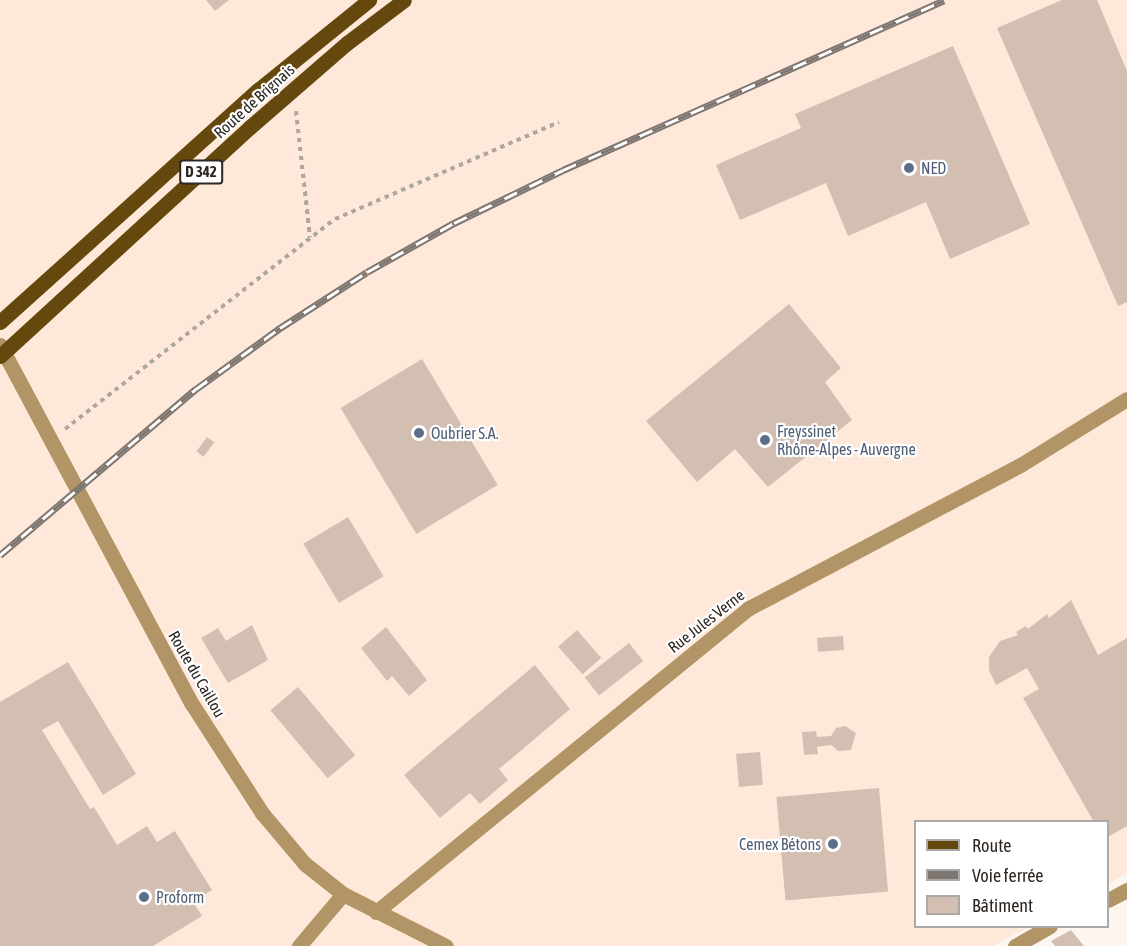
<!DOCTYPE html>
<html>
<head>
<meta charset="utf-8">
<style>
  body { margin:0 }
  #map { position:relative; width:1127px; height:946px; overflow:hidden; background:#fdf5ef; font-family:"Asap Condensed",sans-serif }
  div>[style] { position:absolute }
  .built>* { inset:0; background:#fee8d9 }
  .building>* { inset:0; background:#d3bfb2; transform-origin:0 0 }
  .path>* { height:4px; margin-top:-2px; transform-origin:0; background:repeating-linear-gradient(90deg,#aea7a1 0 4.5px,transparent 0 9px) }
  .street>* { height:15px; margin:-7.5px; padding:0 7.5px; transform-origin:7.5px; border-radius:7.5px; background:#b19566 }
  .primary>* { height:15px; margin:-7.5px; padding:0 7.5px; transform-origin:7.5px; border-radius:7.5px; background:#65480d }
  .rail>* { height:7px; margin-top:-3.5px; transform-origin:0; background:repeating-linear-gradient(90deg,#fff 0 14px,#7e7771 0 28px); box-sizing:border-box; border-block:2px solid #7e7771 }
  .dots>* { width:16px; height:16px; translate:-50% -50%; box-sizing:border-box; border:3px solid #fff; border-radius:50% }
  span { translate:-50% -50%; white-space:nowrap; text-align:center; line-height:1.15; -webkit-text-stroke:4.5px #fff; paint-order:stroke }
  .shield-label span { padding:2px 4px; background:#fff; border:2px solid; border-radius:4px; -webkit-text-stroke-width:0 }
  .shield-label { font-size:15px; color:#2d2621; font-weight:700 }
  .street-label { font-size:16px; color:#2d2621 }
  .service-label { font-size:16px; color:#4e5e75 }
  .left { translate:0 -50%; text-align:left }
  .right { translate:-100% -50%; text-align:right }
  .legend { position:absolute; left:914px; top:820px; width:195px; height:108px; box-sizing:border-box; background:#fff; border:2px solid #aba8a6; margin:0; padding:8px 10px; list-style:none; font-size:18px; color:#2d2621 }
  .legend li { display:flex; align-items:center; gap:12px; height:30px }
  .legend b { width:30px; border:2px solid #aba8a6 }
</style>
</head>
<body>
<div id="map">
  <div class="built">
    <i style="clip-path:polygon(0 0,1127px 0,1127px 873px,1108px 884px,1108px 822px,916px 822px,916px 926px,1029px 927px,993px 946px,0 946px)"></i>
  </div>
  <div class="building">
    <i style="clip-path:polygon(206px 0,229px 0,215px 11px)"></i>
    <i style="clip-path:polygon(1062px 0,1097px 0,1127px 71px,1127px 302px,1118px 306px,997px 28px)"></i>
    <i style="clip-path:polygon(953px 46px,1030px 224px,950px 259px,926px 202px,848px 236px,826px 183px,740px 220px,716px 165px,801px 128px,795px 114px)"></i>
    <i style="clip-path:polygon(789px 304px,841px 368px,825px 382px,852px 420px,768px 487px,735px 449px,697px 482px,646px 421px)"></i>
    <i style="left:422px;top:359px;width:147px;height:95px;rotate:59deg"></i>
    <i style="left:207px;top:437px;width:9px;height:18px;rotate:36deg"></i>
    <i style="left:348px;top:517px;width:69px;height:52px;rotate:59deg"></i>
    <i style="clip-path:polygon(1071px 600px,1098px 655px,1127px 638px,1127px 826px,1108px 837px,1108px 822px,1094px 822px,1023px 698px,1039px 689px,1027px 668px,996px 685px,989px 670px,989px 657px,1000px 641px,1018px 635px,1016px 632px,1026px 626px,1028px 629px,1047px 614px,1049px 618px)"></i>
    <i style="clip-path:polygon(252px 625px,268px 660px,228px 683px,201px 638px,218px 628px,226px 641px)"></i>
    <i style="clip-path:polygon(386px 627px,427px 680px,409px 696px,392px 676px,387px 681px,361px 648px)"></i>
    <i style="left:577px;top:630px;width:37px;height:25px;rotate:49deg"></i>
    <i style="left:843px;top:636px;width:14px;height:26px;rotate:86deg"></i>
    <i style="left:629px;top:643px;width:23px;height:56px;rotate:52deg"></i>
    <i style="clip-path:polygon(68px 662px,136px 774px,103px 795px,58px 721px,42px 730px,90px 809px,94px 807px,117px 845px,147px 826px,157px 842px,175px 831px,212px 890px,193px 902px,202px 916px,153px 946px,0 946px,0 702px)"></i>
    <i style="clip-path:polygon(535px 665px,570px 709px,499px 769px,508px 780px,480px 804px,470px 793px,440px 818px,404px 775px)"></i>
    <i style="left:298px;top:687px;width:89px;height:36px;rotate:50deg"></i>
    <i style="clip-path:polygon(845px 726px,856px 733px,851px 750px,838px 751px,831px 745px,817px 747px,818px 754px,804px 755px,802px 732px,816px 731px,817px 737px,831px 736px,836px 728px)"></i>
    <i style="left:760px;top:752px;width:33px;height:24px;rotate:85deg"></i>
    <i style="left:879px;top:788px;width:104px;height:103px;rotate:85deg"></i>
    <i style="clip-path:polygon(1071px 930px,1084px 946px,1055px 946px,1051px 941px)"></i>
  </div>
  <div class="path">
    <i style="left:296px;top:111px;width:127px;rotate:83.7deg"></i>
    <i style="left:65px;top:429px;width:342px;rotate:-37.9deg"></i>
    <i style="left:335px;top:219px;width:244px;rotate:-23.4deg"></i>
  </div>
  <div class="street">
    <i style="left:0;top:345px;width:407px;rotate:61.9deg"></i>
    <i style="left:192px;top:704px;width:130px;rotate:57.3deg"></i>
    <i style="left:262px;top:813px;width:67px;rotate:49.9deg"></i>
    <i style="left:305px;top:864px;width:48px;rotate:38.3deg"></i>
    <i style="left:343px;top:894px;width:115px;rotate:26.8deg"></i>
    <i style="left:1108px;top:900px;width:21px;rotate:-28deg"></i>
    <i style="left:376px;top:912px;width:481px;rotate:-39.2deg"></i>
    <i style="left:749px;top:608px;width:309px;rotate:-27.8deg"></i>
    <i style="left:1022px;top:464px;width:123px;rotate:-31.8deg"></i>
    <i style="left:299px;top:946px;width:68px;rotate:-49.8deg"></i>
    <i style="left:1015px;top:946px;width:40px;rotate:-29.7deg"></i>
  </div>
  <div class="primary">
    <i style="left:0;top:322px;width:347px;rotate:-42deg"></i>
    <i style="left:258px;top:90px;width:143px;rotate:-39deg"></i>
    <i style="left:0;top:356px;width:339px;rotate:-42.5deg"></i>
    <i style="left:250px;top:127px;width:128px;rotate:-40.9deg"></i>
    <i style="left:347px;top:43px;width:71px;rotate:-37deg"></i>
  </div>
  <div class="rail">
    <i style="left:0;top:555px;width:257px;rotate:-40.3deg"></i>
    <i style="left:196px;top:389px;width:104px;rotate:-36deg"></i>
    <i style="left:280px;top:328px;width:103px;rotate:-32.8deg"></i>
    <i style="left:367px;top:272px;width:100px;rotate:-29.4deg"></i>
    <i style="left:454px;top:223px;width:121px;rotate:-25.9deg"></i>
    <i style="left:563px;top:170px;width:417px;rotate:-24deg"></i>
  </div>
  <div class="dots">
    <i style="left:909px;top:168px;background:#5c6f8a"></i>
    <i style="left:419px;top:433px;background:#5c6f8a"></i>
    <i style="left:765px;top:440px;background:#5c6f8a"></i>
    <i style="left:833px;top:844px;background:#5c6f8a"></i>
    <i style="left:144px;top:897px;background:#5c6f8a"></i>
  </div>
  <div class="shield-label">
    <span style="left:201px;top:172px">D 342</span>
  </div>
  <div class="street-label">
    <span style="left:254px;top:101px;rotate:-42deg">Route de Brignais</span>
    <span style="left:706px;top:621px;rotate:-38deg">Rue Jules Verne</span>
    <span style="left:197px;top:674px;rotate:60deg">Route du Caillou</span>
  </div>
  <div class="service-label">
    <span class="left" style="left:921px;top:168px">NED</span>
    <span class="left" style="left:777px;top:440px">Freyssinet<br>Rhône-Alpes - Auvergne</span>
    <span class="left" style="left:431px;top:433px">Oubrier S.A.</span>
    <span class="right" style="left:821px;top:844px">Cemex Bétons</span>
    <span class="left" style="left:156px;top:897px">Proform</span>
  </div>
  <ul class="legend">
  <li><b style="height:8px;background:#65480d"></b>Route</li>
  <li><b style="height:8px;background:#7e7771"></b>Voie ferrée</li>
  <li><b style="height:16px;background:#d3bfb2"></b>Bâtiment</li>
  </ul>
</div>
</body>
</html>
